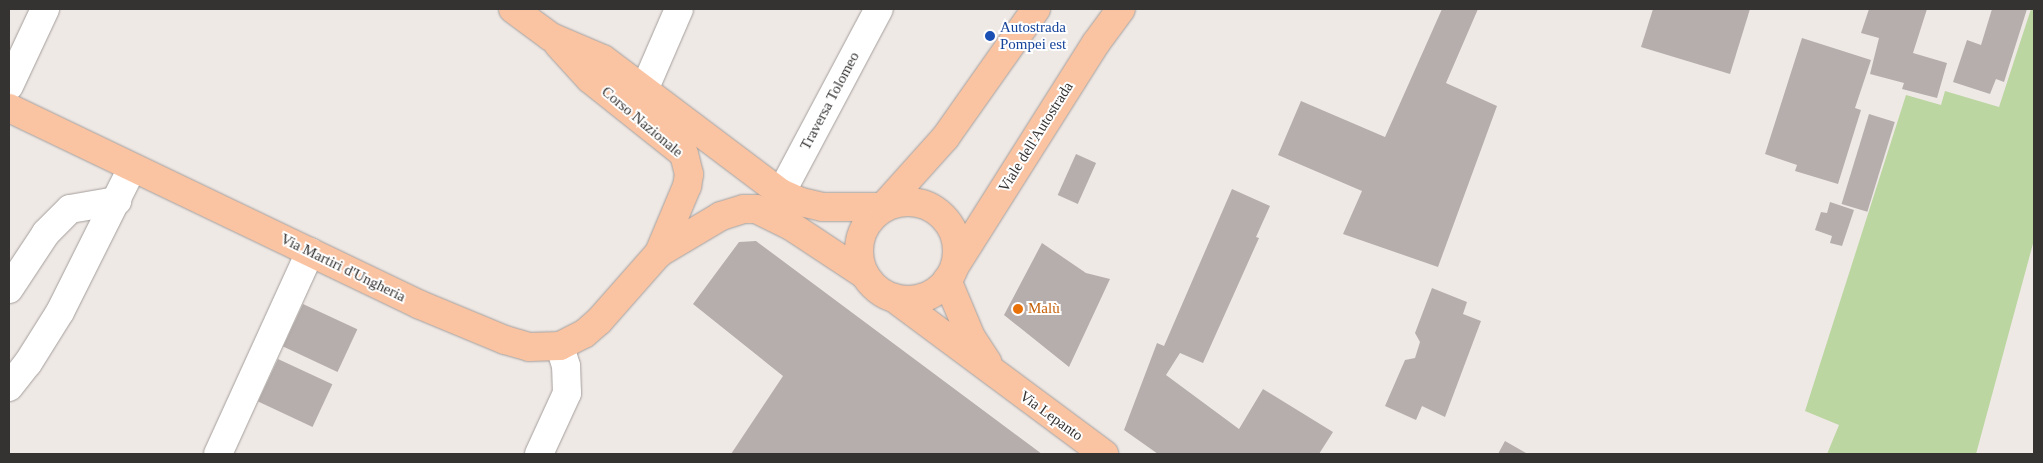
<!DOCTYPE html>
<html>
<head>
<meta charset="utf-8">
<style>
  body { margin:0 }
  #map { position:relative; width:2043px; height:463px; overflow:hidden; background:#efe9e6; font-family:"Times New Roman",serif }
  div>[style] { position:absolute }
  .green>* { inset:0; background:#bbd6a1 }
  .building>* { inset:0; background:#b5aead; transform-origin:0 0 }
  .roads { filter:drop-shadow(0 0 1px #a49e9b) drop-shadow(0 0 1px #a49e9b) }
  .minor>* { height:28px; margin:-14px; padding:0 14px; transform-origin:14px; border-radius:14px; background:#fff }
  .major>* { height:28px; margin:-14px; padding:0 14px; transform-origin:14px; border-radius:14px; background:#fac4a3 }
  .major>.ring { margin:-14px; padding:0; box-sizing:content-box; background:none; border:28px solid #fac4a3; border-radius:50% }
  .dots>* { width:14px; height:14px; translate:-50% -50%; box-sizing:border-box; border:2px solid #fff; border-radius:50% }
  span { translate:-50% -50%; white-space:nowrap; text-align:center; line-height:1.15; -webkit-text-stroke:4px #fff; paint-order:stroke }
  .transit-label { font-size:15px; color:#164399 }
  .left { translate:0 -50%; text-align:left }
  .street-label { font-size:15px; color:#353332 }
  .food-label { font-size:15px; color:#c56008 }
  .frame { position:absolute; inset:0; border:10px solid #353332; pointer-events:none }
</style>
</head>
<body>
<div id="map">
  <div class="green">
    <i style="clip-path:polygon(2031px 9px,2034px 9px,2034px 240px,1976px 454px,1827px 454px,1839px 425px,1805px 411px,1906px 95px,1941px 105px,1945px 91px,1999px 107px)"></i>
  </div>
  <div class="building">
    <i style="clip-path:polygon(1442px 9px,1478px 9px,1446px 83px,1497px 106px,1438px 267px,1343px 234px,1362px 191px,1278px 155px,1301px 101px,1385px 137px)"></i>
    <i style="clip-path:polygon(1653px 9px,1750px 9px,1730px 74px,1641px 47px)"></i>
    <i style="clip-path:polygon(1869px 9px,1927px 9px,1913px 53px,1947px 63px,1937px 98px,1902px 89px,1904px 83px,1870px 74px,1879px 38px,1861px 33px)"></i>
    <i style="clip-path:polygon(1992px 9px,2027px 9px,2004px 82px,1996px 79px,1990px 94px,1953px 82px,1967px 40px,1981px 45px)"></i>
    <i style="clip-path:polygon(1802px 38px,1871px 60px,1855px 108px,1861px 110px,1838px 184px,1795px 171px,1797px 165px,1765px 154px)"></i>
    <i style="left:1869px;top:114px;width:27px;height:94px;rotate:17deg"></i>
    <i style="left:1076px;top:154px;width:22px;height:45px;rotate:24deg"></i>
    <i style="clip-path:polygon(1232px 189px,1270px 206px,1256px 237px,1259px 238px,1203px 363px,1180px 353px,1166px 375px,1239px 429px,1263px 389px,1333px 432px,1319px 454px,1158px 454px,1124px 430px,1157px 343px,1164px 346px)"></i>
    <i style="clip-path:polygon(1830px 202px,1854px 210px,1842px 246px,1830px 243px,1832px 236px,1815px 230px,1821px 212px,1827px 213px)"></i>
    <i style="clip-path:polygon(756px 241px,1042px 454px,731px 454px,783px 376px,693px 304px,739px 242px)"></i>
    <i style="clip-path:polygon(1042px 243px,1086px 273px,1110px 279px,1069px 367px,1004px 315px)"></i>
    <i style="clip-path:polygon(1432px 288px,1467px 302px,1463px 314px,1481px 321px,1445px 417px,1422px 406px,1416px 420px,1385px 406px,1405px 360px,1415px 358px,1420px 342px,1415px 333px)"></i>
    <i style="left:303px;top:304px;width:60px;height:47px;rotate:25deg"></i>
    <i style="left:278px;top:359px;width:60px;height:47px;rotate:25deg"></i>
    <i style="clip-path:polygon(1505px 441px,1526px 453px,1525px 454px,1498px 454px)"></i>
  </div>
  <div class="roads">
    <div class="minor">
      <i style="left:9px;top:86px;width:85px;rotate:-64.9deg"></i>
      <i style="left:644px;top:90px;width:88px;rotate:-66.6deg"></i>
      <i style="left:781px;top:193px;width:208px;rotate:-62deg"></i>
      <i style="left:9px;top:289px;width:67px;rotate:-56.5deg"></i>
      <i style="left:46px;top:233px;width:34px;rotate:-45deg"></i>
      <i style="left:70px;top:209px;width:48px;rotate:-9.7deg"></i>
      <i style="left:9px;top:387px;width:31px;rotate:-52deg"></i>
      <i style="left:28px;top:363px;width:60px;rotate:-57.9deg"></i>
      <i style="left:60px;top:312px;width:161px;rotate:-63.4deg"></i>
      <i style="left:218px;top:454px;width:222px;rotate:-65.5deg"></i>
      <i style="left:539px;top:454px;width:67px;rotate:-65.3deg"></i>
      <i style="left:567px;top:393px;width:27px;rotate:-92deg"></i>
      <i style="left:566px;top:366px;width:21px;rotate:-107deg"></i>
    </div>
    <div class="major">
      <i style="left:513px;top:9px;width:47px;rotate:36.4deg"></i>
      <i style="left:551px;top:37px;width:56px;rotate:22.9deg"></i>
      <i style="left:603px;top:59px;width:223px;rotate:37deg"></i>
      <i style="left:781px;top:193px;width:22px;rotate:24deg"></i>
      <i style="left:801px;top:202px;width:22px;rotate:13deg"></i>
      <i style="left:822px;top:207px;width:61px"></i>
      <i style="left:558px;top:44px;width:47px;rotate:47.6deg"></i>
      <i style="left:590px;top:79px;width:120px;rotate:38.6deg"></i>
      <i style="left:684px;top:154px;width:21px;rotate:76deg"></i>
      <i style="left:689px;top:174px;width:12px;rotate:99deg"></i>
      <i style="left:687px;top:186px;width:73px;rotate:112.7deg"></i>
      <i style="left:9px;top:108px;width:454px;rotate:25.6deg"></i>
      <i style="left:418px;top:304px;width:94px;rotate:22.5deg"></i>
      <i style="left:505px;top:340px;width:25px;rotate:16deg"></i>
      <i style="left:529px;top:347px;width:31px;rotate:-2deg"></i>
      <i style="left:560px;top:346px;width:27px;rotate:-27deg"></i>
      <i style="left:584px;top:334px;width:20px;rotate:-41deg"></i>
      <i style="left:599px;top:321px;width:91px;rotate:-48.6deg"></i>
      <i style="left:659px;top:253px;width:72px;rotate:-30.8deg"></i>
      <i style="left:721px;top:216px;width:24px;rotate:-17deg"></i>
      <i style="left:744px;top:209px;width:12px"></i>
      <i style="left:756px;top:209px;width:39px;rotate:26deg"></i>
      <i style="left:791px;top:226px;width:89px;rotate:33.5deg"></i>
      <i class="ring" style="left:859px;top:202px;width:70px;height:70px"></i>
      <i style="left:883px;top:207px;width:93px;rotate:-48.1deg"></i>
      <i style="left:945px;top:138px;width:158px;rotate:-54.8deg"></i>
      <i style="left:955px;top:266px;width:264px;rotate:-57.7deg"></i>
      <i style="left:1096px;top:43px;width:42px;rotate:-53.7deg"></i>
      <i style="left:947px;top:280px;width:62px;rotate:67.2deg"></i>
      <i style="left:971px;top:337px;width:30px;rotate:57deg"></i>
      <i style="left:894px;top:298px;width:262px;rotate:36.6deg"></i>
    </div>
  </div>
  <div class="dots">
    <i style="left:990px;top:36px;background:#1a4fb4"></i>
    <i style="left:1018px;top:309px;background:#e8710a"></i>
  </div>
  <div class="transit-label">
    <span class="left" style="left:1000px;top:36px">Autostrada<br>Pompei est</span>
  </div>
  <div class="street-label">
    <span style="left:830px;top:101px;rotate:-62deg">Traversa Tolomeo</span>
    <span style="left:642px;top:122px;rotate:40deg">Corso Nazionale</span>
    <span style="left:1036px;top:137px;rotate:-58deg">Viale dell'Autostrada</span>
    <span style="left:343px;top:268px;rotate:26deg">Via Martiri d'Ungheria</span>
    <span style="left:1051px;top:416px;rotate:36deg">Via Lepanto</span>
  </div>
  <div class="food-label">
    <span class="left" style="left:1028px;top:309px">Malù</span>
  </div>
  <div class="frame"></div>
</div>
</body>
</html>
